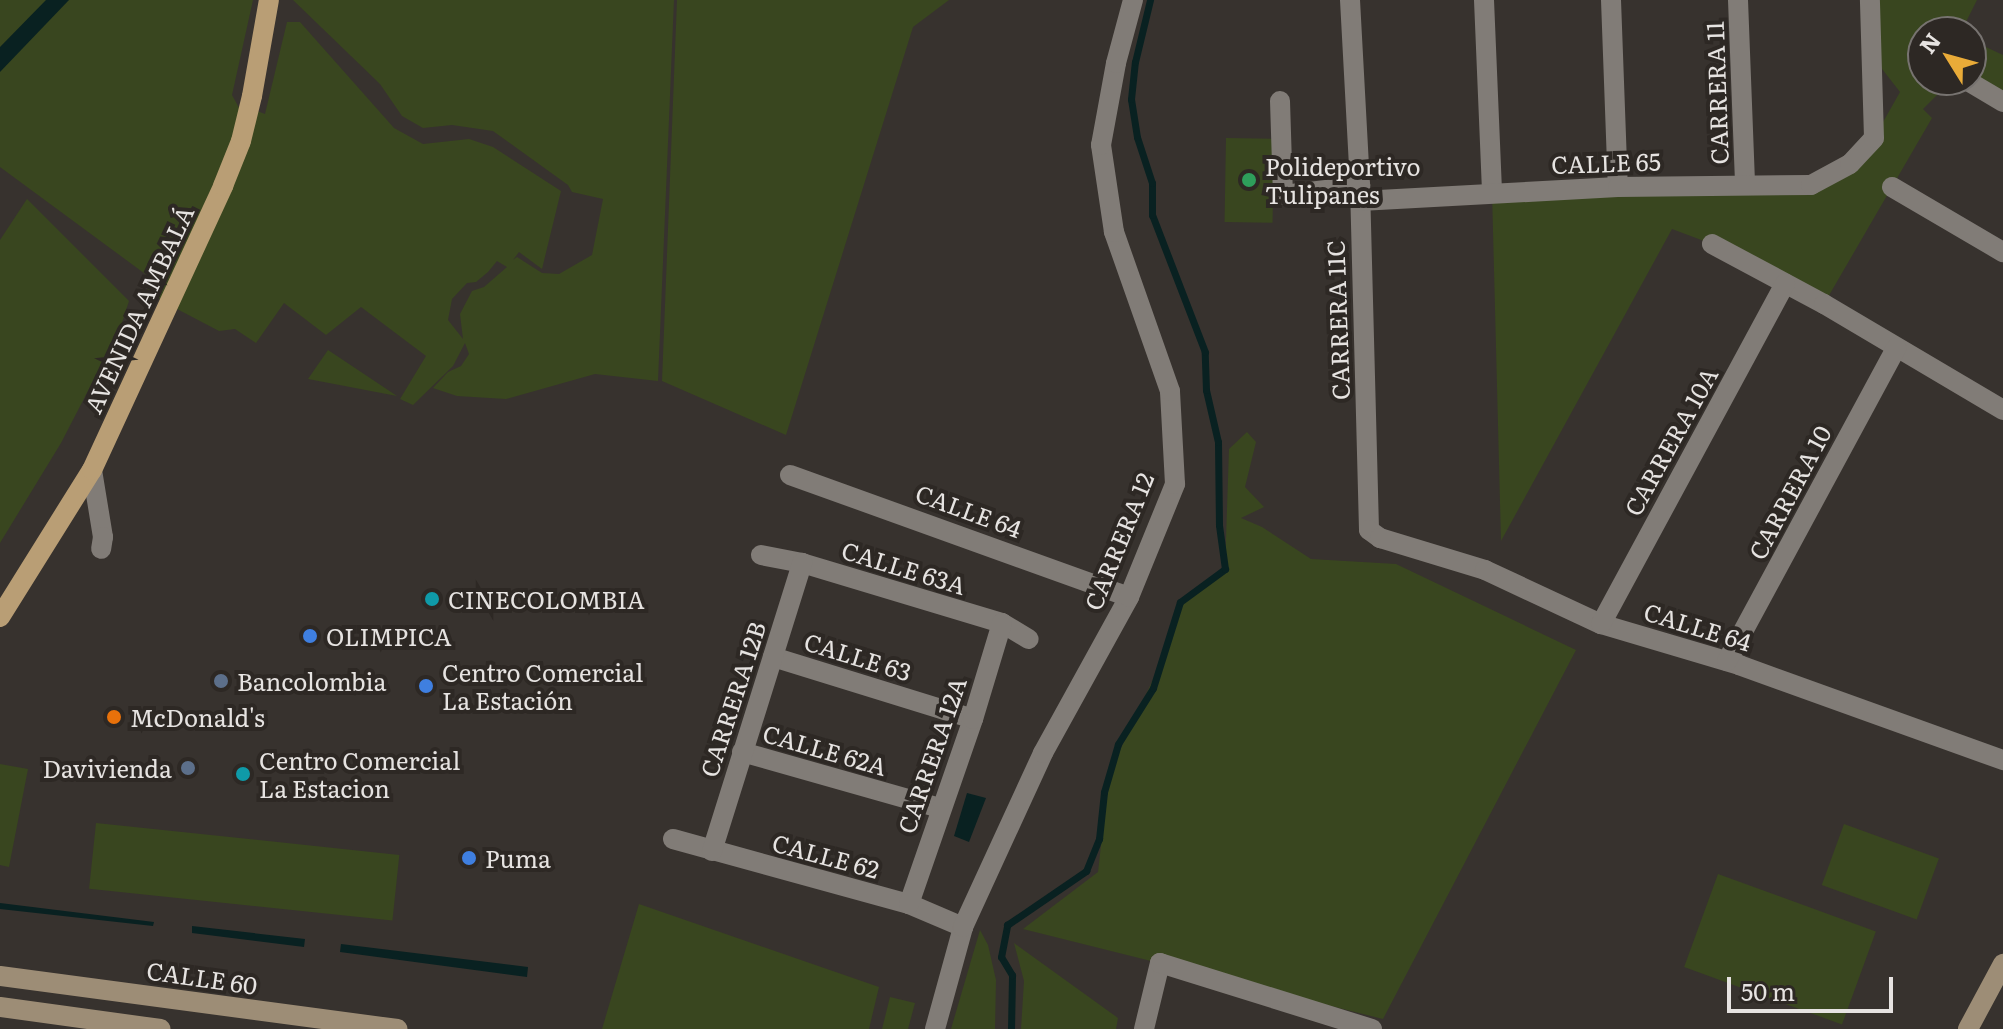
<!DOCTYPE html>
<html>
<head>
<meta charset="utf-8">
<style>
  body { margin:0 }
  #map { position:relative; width:2003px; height:1029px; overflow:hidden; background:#37322e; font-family:Literata,serif }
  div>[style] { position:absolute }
  .green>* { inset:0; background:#39461f; transform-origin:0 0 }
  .water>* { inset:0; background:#092121 }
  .stream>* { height:7px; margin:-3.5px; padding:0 3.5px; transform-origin:3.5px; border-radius:3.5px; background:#092121 }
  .street>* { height:20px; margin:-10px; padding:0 10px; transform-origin:10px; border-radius:10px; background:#817c77 }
  .secondary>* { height:20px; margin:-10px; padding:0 10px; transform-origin:10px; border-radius:10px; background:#9d8d76 }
  .primary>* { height:20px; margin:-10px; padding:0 10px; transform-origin:10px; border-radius:10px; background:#b99e75 }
  .dots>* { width:22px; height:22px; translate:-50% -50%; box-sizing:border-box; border:4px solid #2d2824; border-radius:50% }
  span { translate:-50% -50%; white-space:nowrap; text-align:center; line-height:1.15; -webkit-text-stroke:8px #2d2824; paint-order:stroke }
  .street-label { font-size:24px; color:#e6e3e1 }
  .poi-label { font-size:24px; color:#e6e3e1 }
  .left { translate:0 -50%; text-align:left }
  .right { translate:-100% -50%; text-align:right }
  .north { position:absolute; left:1907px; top:16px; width:80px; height:80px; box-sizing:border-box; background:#2d2824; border:2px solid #777370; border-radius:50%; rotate:307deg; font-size:22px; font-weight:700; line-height:32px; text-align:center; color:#e6e3e1 }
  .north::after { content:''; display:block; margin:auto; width:28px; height:36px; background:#e9ab38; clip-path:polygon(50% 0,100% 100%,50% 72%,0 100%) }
  .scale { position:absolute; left:1727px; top:977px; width:166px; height:36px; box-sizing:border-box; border:4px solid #e6e3e1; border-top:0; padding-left:10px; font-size:24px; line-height:28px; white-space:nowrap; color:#e6e3e1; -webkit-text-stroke:6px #2d2824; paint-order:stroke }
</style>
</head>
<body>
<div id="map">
  <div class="green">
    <i style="clip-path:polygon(evenodd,0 0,253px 0,232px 95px,243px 115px,252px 109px,265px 114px,287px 22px,300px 22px,394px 128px,423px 144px,469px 139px,493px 147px,561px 191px,542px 269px,519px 252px,513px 260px,517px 257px,542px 273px,559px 274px,592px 255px,603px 199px,572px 192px,568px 185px,493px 131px,452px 125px,423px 128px,402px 116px,380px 84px,293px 0,674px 0,658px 381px,595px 374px,506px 399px,457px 396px,433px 388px,448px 372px,461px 366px,469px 354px,465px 343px,453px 366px,413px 405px,400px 399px,426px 356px,361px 307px,326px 335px,284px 303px,256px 343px,235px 329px,219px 331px,177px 309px,147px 291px,152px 279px,0 167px,0 0,497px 261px,507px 267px,484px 287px,472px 291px,460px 314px,463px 339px,448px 320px,452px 299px,467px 283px,476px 282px,488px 272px,497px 261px)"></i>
    <i style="clip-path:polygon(677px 0,949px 0,913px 27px,786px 435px,662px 381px)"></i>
    <i style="clip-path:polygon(1870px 0,1977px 0,1961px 32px,1923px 32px,1923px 80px,1952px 80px,1923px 109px,1932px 118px,1824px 304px,1712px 244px,1672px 229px,1501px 541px,1492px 192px,1811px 185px,1874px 138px,1900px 92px,1872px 56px)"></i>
    <i style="clip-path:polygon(1971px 40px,2003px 55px,2003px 102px,1971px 80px)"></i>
    <i style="left:1226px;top:138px;width:48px;height:84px;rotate:1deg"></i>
    <i style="clip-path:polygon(27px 199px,129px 301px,120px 329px,61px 443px,0 543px,0 240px)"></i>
    <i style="clip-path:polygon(328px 350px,397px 396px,308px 379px)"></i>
    <i style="clip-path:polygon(1247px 432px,1256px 442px,1245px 487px,1264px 507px,1241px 518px,1262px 527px,1311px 559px,1396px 564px,1576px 650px,1383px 1019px,1023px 929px,1098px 872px,1109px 774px,1162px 660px,1180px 602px,1225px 569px,1229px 449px)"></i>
    <i style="clip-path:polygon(0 764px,28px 769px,9px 867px,0 865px)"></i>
    <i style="left:96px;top:823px;width:305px;height:66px;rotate:6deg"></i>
    <i style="left:1844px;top:824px;width:101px;height:65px;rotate:20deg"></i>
    <i style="left:1718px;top:874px;width:168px;height:99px;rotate:20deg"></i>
    <i style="clip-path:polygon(639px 904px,879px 987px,869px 1029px,602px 1029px)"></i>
    <i style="clip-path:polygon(980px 930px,988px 945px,996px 980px,995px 1029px,951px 1029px)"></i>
    <i style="clip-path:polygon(1014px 943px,1118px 1018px,1116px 1029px,1021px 1029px,1024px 981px)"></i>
    <i style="clip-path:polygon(890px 997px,915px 1003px,908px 1029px,882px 1029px)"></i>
  </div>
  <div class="water">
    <i style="clip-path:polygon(46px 0,69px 0,0 72px,0 47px)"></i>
    <i style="clip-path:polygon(967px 793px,986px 798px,969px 842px,954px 836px)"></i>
    <i style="clip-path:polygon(0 903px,154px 922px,153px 926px,0 909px)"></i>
    <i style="clip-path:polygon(192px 926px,305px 939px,304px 947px,192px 933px)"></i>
    <i style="clip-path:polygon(341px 944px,528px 967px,527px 977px,340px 952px)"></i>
  </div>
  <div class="stream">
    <i style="left:1011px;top:1029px;width:54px;rotate:-88.9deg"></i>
    <i style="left:1012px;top:975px;width:21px;rotate:-121deg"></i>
    <i style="left:1001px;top:957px;width:33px;rotate:-79deg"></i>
    <i style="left:1007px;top:925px;width:96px;rotate:-34.4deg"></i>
    <i style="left:1086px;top:871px;width:35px;rotate:-68deg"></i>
    <i style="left:1099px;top:839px;width:47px;rotate:-83.9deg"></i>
    <i style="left:1104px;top:792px;width:50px;rotate:-73.7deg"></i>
    <i style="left:1118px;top:744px;width:66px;rotate:-58deg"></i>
    <i style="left:1153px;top:688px;width:90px;rotate:-72.6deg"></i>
    <i style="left:1180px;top:602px;width:56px;rotate:-36.3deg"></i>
    <i style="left:1225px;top:569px;width:44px;rotate:-97.8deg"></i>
    <i style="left:1219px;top:525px;width:83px;rotate:-90.7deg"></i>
    <i style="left:1218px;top:442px;width:53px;rotate:-103deg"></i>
    <i style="left:1206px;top:390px;width:38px;rotate:-92deg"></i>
    <i style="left:1205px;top:352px;width:147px;rotate:-111.1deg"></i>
    <i style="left:1152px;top:215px;width:32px;rotate:-90deg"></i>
    <i style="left:1152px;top:183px;width:48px;rotate:-108.1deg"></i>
    <i style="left:1137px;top:137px;width:38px;rotate:-99deg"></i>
    <i style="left:1131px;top:99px;width:37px;rotate:-84deg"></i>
    <i style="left:1135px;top:62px;width:64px;rotate:-76.4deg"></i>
  </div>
  <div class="street">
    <i style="left:1350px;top:0;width:186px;rotate:86.9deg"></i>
    <i style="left:1360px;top:186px;width:344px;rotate:88.5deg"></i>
    <i style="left:1369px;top:530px;width:14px;rotate:36deg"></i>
    <i style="left:1380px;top:538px;width:110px;rotate:16.9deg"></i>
    <i style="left:1485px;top:570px;width:128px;rotate:25deg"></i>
    <i style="left:1601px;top:624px;width:144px;rotate:16.5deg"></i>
    <i style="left:1739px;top:665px;width:281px;rotate:19.8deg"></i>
    <i style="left:1484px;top:0;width:192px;rotate:87.6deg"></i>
    <i style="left:1611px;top:0;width:187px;rotate:87.9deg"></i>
    <i style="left:1738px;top:0;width:185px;rotate:87.8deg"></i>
    <i style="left:1966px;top:80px;width:43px;rotate:30.7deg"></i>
    <i style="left:1280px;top:101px;width:94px;rotate:88.2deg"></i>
    <i style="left:1283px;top:195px;width:78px;rotate:-6.7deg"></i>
    <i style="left:1892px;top:187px;width:129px;rotate:30.4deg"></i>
    <i style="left:1360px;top:201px;width:258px;rotate:-3.1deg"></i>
    <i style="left:1618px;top:187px;width:193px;rotate:-0.6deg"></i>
    <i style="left:1811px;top:185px;width:44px;rotate:-28.3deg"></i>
    <i style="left:1850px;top:164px;width:35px;rotate:-47deg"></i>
    <i style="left:1874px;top:138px;width:138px;rotate:-91.7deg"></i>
    <i style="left:1712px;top:244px;width:127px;rotate:28.2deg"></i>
    <i style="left:1824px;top:304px;width:208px;rotate:30.6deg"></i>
    <i style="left:92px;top:470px;width:68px;rotate:80.7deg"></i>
    <i style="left:103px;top:537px;width:12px;rotate:99deg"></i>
    <i style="left:790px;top:475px;width:360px;rotate:19.8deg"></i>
    <i style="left:761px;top:555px;width:42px;rotate:11deg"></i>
    <i style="left:802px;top:563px;width:209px;rotate:16.7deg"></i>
    <i style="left:1002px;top:623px;width:31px;rotate:31deg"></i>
    <i style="left:1601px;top:624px;width:387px;rotate:-61.6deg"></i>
    <i style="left:773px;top:657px;width:209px;rotate:17.2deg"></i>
    <i style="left:1727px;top:661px;width:356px;rotate:-61.6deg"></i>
    <i style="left:742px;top:752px;width:206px;rotate:15.8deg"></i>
    <i style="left:673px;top:839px;width:245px;rotate:15.4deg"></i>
    <i style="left:909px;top:904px;width:59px;rotate:23.1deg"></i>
    <i style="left:712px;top:851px;width:302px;rotate:-72.6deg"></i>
    <i style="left:909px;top:904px;width:196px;rotate:-70.9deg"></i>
    <i style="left:973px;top:719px;width:100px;rotate:-73.2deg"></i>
    <i style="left:935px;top:1029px;width:106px;rotate:-74.6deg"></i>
    <i style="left:963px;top:927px;width:192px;rotate:-65.3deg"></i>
    <i style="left:1043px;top:753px;width:178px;rotate:-61.1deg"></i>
    <i style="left:1129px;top:597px;width:122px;rotate:-67.8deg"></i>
    <i style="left:1175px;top:484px;width:93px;rotate:-93.1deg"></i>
    <i style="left:1170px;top:391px;width:169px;rotate:-109.4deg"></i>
    <i style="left:1114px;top:232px;width:88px;rotate:-98.5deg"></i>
    <i style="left:1101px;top:145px;width:83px;rotate:-79.6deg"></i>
    <i style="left:1116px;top:63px;width:65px;rotate:-74.9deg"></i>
    <i style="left:1144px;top:1029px;width:68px;rotate:-76.4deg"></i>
    <i style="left:1160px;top:963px;width:222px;rotate:17.3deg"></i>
  </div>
  <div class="secondary">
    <i style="left:0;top:976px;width:401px;rotate:7.6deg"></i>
    <i style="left:0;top:1007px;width:162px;rotate:7.8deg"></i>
    <i style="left:1968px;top:1029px;width:74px;rotate:-61.7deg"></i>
  </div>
  <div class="primary">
    <i style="left:0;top:617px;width:173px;rotate:-58deg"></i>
    <i style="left:92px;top:470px;width:313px;rotate:-65.2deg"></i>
    <i style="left:223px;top:186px;width:48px;rotate:-68.2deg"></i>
    <i style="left:241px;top:141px;width:46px;rotate:-76.3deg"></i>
    <i style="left:252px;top:96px;width:97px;rotate:-80deg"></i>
  </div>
  <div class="dots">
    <i style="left:1249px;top:180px;background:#2e9e5b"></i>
    <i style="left:432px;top:599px;background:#0f9aa8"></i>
    <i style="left:310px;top:636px;background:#3f7fe0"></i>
    <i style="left:221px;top:681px;background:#5c6f8a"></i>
    <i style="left:426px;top:686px;background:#3f7fe0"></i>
    <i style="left:114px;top:717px;background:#e8710a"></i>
    <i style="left:188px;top:768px;background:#5c6f8a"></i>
    <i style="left:243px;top:774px;background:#0f9aa8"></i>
    <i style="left:469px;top:858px;background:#3f7fe0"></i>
  </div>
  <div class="street-label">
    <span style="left:1716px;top:93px;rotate:-92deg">CARRERA 11</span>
    <span style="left:1606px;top:162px;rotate:-2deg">CALLE 65</span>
    <span style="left:138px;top:309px;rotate:-65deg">AVENIDA AMBALÁ</span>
    <span style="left:1337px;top:320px;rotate:-92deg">CARRERA 11C</span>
    <span style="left:1670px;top:441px;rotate:-61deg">CARRERA 10A</span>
    <span style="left:1789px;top:492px;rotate:-62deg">CARRERA 10</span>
    <span style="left:969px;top:510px;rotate:20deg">CALLE 64</span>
    <span style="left:1118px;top:541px;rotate:-68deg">CARRERA 12</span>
    <span style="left:904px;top:567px;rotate:17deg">CALLE 63A</span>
    <span style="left:1698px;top:626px;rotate:17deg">CALLE 64</span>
    <span style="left:858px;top:656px;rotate:17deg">CALLE 63</span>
    <span style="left:732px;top:699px;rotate:-72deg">CARRERA 12B</span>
    <span style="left:825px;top:749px;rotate:16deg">CALLE 62A</span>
    <span style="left:931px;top:755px;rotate:-71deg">CARRERA 12A</span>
    <span style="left:826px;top:855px;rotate:15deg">CALLE 62</span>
    <span style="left:202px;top:977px;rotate:8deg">CALLE 60</span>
  </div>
  <div class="poi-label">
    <span class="left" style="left:1265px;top:180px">Polideportivo<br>Tulipanes</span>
    <span class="left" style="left:448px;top:599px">CINECOLOMBIA</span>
    <span class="left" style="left:326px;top:636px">OLIMPICA</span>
    <span class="left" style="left:442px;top:686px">Centro Comercial<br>La Estación</span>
    <span class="left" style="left:237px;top:681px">Bancolombia</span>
    <span class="left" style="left:130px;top:717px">McDonald's</span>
    <span class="left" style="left:259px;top:774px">Centro Comercial<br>La Estacion</span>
    <span class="right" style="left:172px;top:768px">Davivienda</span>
    <span class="left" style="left:485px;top:858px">Puma</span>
  </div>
  <div class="north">N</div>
  <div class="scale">50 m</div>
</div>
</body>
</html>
